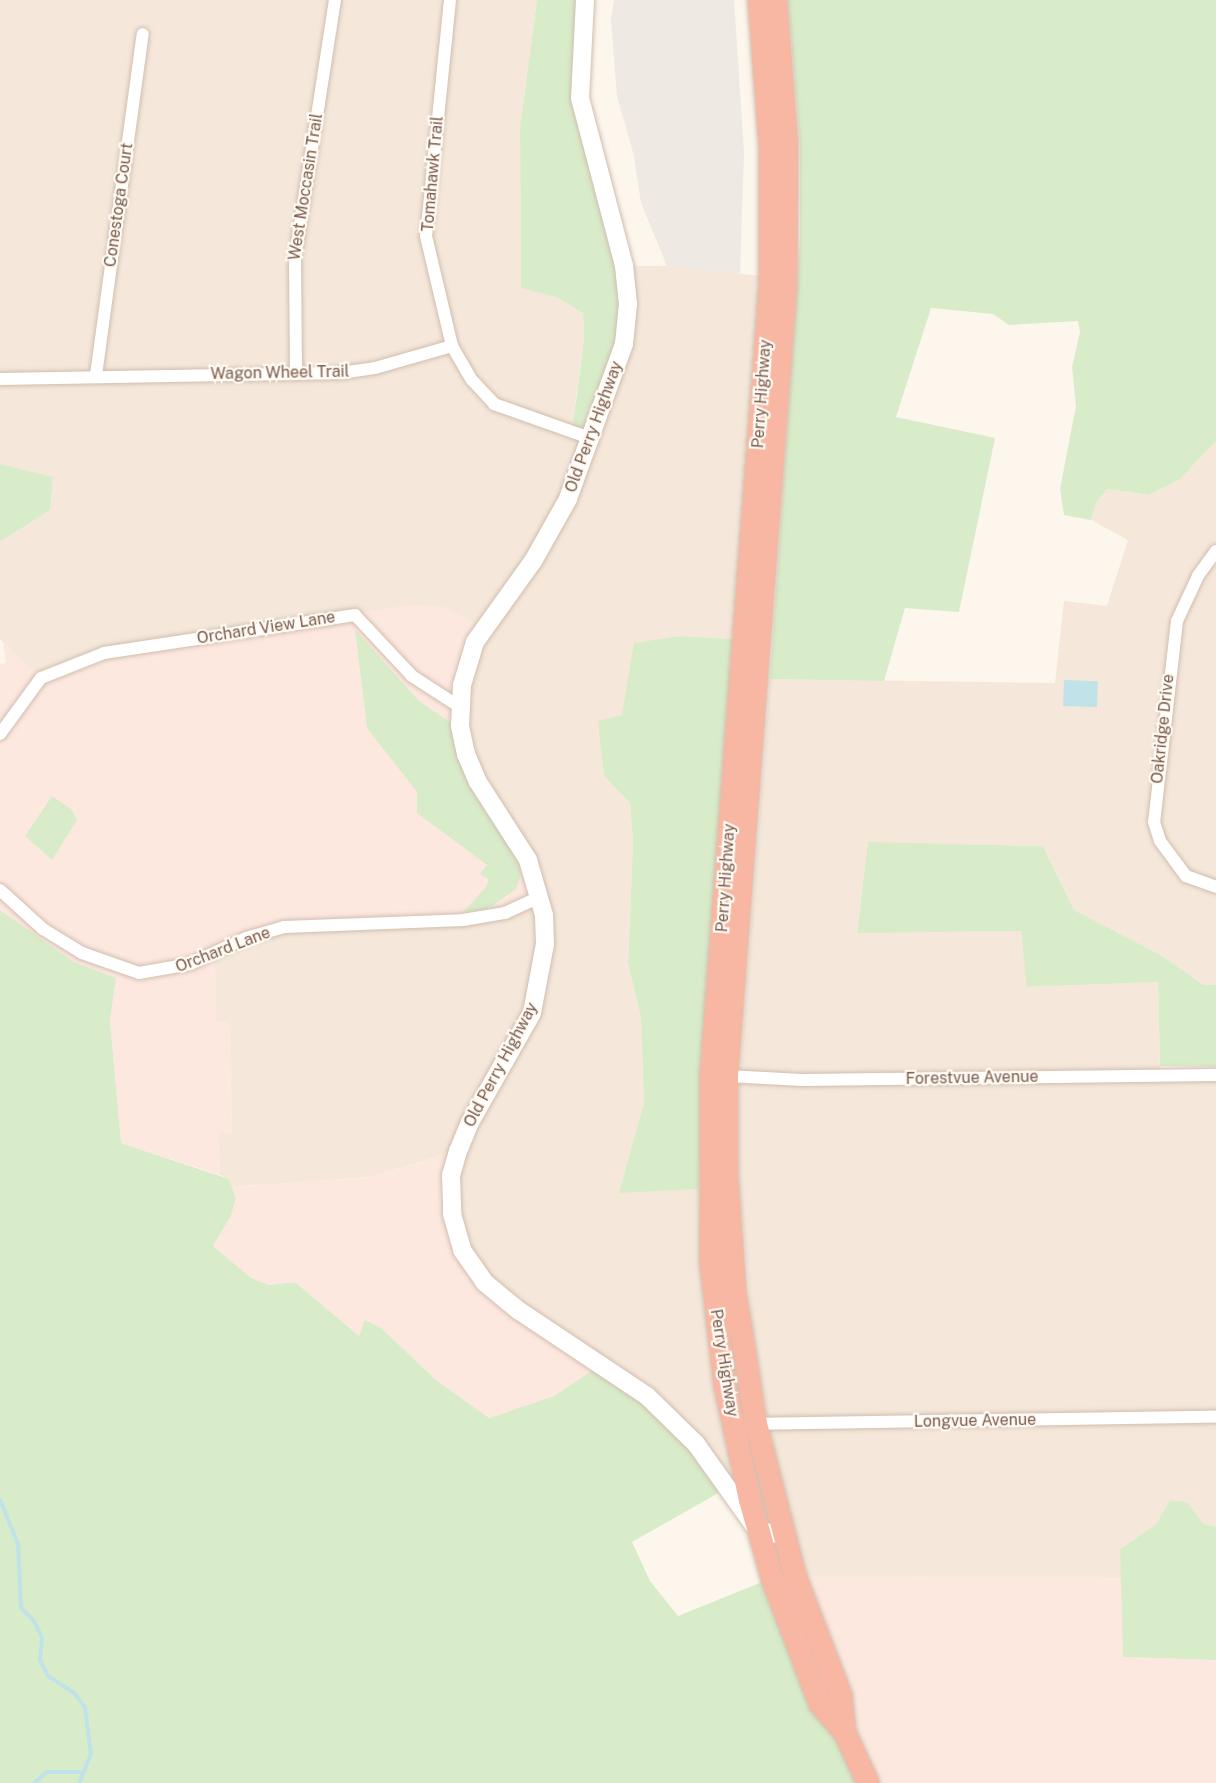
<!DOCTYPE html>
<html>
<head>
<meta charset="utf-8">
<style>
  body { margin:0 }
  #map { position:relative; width:1216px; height:1783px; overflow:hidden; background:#fdf6ec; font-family:"Public Sans",sans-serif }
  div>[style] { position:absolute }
  .residential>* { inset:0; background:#f5e8da }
  .commercial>* { inset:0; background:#fde8e0 }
  .industrial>* { inset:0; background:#efe9e4 }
  .green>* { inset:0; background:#d8ecc9 }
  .water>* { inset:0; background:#bfe3e8; transform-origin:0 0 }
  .stream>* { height:4px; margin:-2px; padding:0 2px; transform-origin:2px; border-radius:2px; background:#bfe3e8 }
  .roads { filter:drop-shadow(0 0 2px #d1beb0) drop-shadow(0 0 2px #d1beb0) }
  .street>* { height:12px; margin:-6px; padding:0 6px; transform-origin:6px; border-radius:6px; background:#fff }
  .secondary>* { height:18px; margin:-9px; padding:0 9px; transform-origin:9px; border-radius:9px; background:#fff }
  .highway>* { height:22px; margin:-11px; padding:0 11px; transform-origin:11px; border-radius:11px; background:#f7b7a3 }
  span { translate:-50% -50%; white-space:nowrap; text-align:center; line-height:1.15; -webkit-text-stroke:4.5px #fffaf3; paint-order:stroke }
  .street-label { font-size:16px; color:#7a5c4d }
</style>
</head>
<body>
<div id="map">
  <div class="residential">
    <i style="clip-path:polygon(0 0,537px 0,520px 129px,521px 287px,556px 297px,583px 313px,584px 339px,575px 404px,624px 266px,667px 266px,761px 276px,735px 639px,680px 636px,622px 715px,599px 722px,604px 776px,630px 803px,633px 843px,628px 963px,641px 1018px,644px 1103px,620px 1192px,699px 1189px,700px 1227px,731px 1460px,729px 1487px,518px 1310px,462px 1250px,457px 1151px,371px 1177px,232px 1187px,229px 1179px,220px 1175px,218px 1133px,232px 1133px,229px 1022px,216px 1022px,214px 953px,478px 782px,460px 726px,484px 628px,443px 607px,41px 678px,0 639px,0 542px,50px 510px,53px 478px,0 464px)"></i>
    <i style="clip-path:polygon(1216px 441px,1216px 985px,1204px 985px,1159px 954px,1074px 910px,1043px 846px,868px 843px,857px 932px,1021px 931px,1028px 987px,1158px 982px,1160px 1075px,1216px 1075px,1216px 1527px,1204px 1524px,1187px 1502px,1170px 1500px,1156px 1524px,1120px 1549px,1123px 1577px,795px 1576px,753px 1334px,739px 1175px,740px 1077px,770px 679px,1055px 683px,1064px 601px,1107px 606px,1128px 540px,1091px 520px,1097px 501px,1107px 489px,1149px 495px,1179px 480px)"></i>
  </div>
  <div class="commercial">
    <i style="clip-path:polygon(411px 605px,443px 607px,485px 628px,460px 726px,540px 897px,505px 913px,313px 924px,215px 953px,216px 1021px,229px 1022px,232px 1133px,218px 1133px,220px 1175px,121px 1143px,110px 1021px,116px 978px,74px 962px,0 910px,0 664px,6px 663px,3px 642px,42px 678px,104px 653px)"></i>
    <i style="clip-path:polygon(458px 1151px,451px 1176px,468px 1261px,602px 1364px,554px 1396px,489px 1418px,436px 1380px,381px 1328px,359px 1336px,295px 1282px,269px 1285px,251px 1278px,213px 1246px,231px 1216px,236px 1198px,232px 1187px,371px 1177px)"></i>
    <i style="clip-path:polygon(795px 1576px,1123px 1577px,1123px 1657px,1216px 1660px,1216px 1783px,868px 1783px)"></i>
  </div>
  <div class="industrial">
    <i style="clip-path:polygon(614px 0,734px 0,744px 152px,740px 274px,667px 266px,641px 203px,634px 156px,617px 96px,611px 20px)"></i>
  </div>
  <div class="green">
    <i style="clip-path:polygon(537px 0,585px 0,580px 98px,628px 304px,593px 439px,572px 432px,584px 339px,583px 313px,556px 297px,521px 288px,520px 128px)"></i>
    <i style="clip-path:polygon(788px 0,1216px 0,1216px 441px,1179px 480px,1149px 495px,1107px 489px,1097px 501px,1091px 520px,1064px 515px,1060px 489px,1076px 406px,1072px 367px,1080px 332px,1078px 321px,1009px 325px,993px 314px,931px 308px,896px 417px,995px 438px,959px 612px,905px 608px,884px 681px,770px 679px,800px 239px,800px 144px)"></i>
    <i style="clip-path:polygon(0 464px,53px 477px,50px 510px,0 542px)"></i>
    <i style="clip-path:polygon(355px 630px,419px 701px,451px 723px,462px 768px,516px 856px,521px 874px,516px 889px,488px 909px,463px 912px,486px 887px,489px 880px,480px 874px,487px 865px,417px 813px,417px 792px,367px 728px)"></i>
    <i style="clip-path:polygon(680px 636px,735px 639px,701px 1107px,699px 1189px,619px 1193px,644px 1103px,641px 1018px,628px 963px,633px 843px,630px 803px,604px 776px,598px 721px,622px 715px,634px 643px)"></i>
    <i style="clip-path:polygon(52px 796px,71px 809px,77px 820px,52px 860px,25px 836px)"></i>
    <i style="clip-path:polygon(868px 842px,1043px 846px,1074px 910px,1159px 954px,1204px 985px,1216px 985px,1216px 1067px,1160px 1066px,1158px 982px,1027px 987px,1021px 931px,857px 933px)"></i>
    <i style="clip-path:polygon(0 910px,74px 962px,116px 978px,110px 1021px,121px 1143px,229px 1179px,236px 1198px,231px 1216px,213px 1246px,251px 1278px,269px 1285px,295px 1282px,359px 1336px,365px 1320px,381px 1328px,436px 1380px,489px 1418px,554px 1396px,602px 1364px,729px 1487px,632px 1542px,650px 1581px,678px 1616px,772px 1578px,868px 1783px,0 1783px)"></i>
    <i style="clip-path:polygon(1170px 1500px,1187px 1502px,1204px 1524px,1216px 1527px,1216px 1660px,1123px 1657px,1120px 1549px,1156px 1524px)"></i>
  </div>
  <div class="water">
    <i style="left:1064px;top:680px;width:34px;height:26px;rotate:2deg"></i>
  </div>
  <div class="stream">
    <i style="left:0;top:1500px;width:48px;rotate:67.8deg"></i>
    <i style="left:18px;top:1544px;width:64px;rotate:87.3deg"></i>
    <i style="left:21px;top:1608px;width:18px;rotate:45deg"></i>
    <i style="left:34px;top:1621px;width:19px;rotate:65deg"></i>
    <i style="left:42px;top:1638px;width:22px;rotate:95deg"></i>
    <i style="left:40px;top:1660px;width:18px;rotate:63deg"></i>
    <i style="left:48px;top:1676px;width:31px;rotate:33deg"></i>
    <i style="left:74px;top:1693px;width:18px;rotate:52deg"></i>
    <i style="left:85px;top:1707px;width:47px;rotate:82.7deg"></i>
    <i style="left:91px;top:1754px;width:31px;rotate:112deg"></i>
    <i style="left:34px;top:1783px;width:17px;rotate:-40deg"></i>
    <i style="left:47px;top:1772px;width:36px"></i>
  </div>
  <div class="roads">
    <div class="street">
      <i style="left:450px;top:0;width:237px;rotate:95.8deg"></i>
      <i style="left:426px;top:236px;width:113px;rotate:76.7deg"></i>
      <i style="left:452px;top:346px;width:39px;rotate:60deg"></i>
      <i style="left:472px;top:380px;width:33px;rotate:47deg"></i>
      <i style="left:494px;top:404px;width:105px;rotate:19.5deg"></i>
      <i style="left:296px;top:374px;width:116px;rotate:-90.5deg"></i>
      <i style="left:295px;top:258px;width:261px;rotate:-81.2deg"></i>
      <i style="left:96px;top:375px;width:344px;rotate:-82.2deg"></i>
      <i style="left:0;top:379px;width:340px;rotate:-1deg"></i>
      <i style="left:340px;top:373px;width:35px;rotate:-8deg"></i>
      <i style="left:375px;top:368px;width:80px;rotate:-15.9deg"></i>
      <i style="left:1216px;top:551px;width:31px;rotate:126deg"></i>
      <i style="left:1198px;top:576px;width:50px;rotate:115deg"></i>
      <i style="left:1177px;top:621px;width:202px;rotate:96.5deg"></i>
      <i style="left:1154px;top:822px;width:20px;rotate:72deg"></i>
      <i style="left:1160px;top:841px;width:44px;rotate:53.4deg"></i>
      <i style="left:1186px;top:876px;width:32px;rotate:20deg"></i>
      <i style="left:0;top:734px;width:69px;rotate:-53.8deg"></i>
      <i style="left:41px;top:678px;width:68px;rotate:-21.6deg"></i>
      <i style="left:104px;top:653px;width:254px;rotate:-8.6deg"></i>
      <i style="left:355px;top:615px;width:83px;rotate:46.9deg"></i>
      <i style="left:412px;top:676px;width:57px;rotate:32.9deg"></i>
      <i style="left:0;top:890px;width:58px;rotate:42.2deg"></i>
      <i style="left:43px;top:929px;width:46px;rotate:31.6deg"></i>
      <i style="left:82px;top:953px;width:60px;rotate:19.3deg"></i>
      <i style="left:139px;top:973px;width:52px;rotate:-10deg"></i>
      <i style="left:190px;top:964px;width:62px;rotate:-24.9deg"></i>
      <i style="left:246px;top:938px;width:40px;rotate:-16deg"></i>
      <i style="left:284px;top:927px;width:179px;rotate:-2.2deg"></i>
      <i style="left:463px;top:920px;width:43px;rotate:-9.5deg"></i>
      <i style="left:505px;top:913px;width:38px;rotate:-25deg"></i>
      <i style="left:727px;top:1076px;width:75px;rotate:3.1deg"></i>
      <i style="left:802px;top:1080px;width:414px;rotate:-0.7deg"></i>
      <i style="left:752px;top:1424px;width:464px;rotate:-0.9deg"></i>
    </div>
    <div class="secondary">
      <i style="left:585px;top:0;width:98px;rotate:92.9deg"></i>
      <i style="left:580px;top:98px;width:174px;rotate:75.3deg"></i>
      <i style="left:624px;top:266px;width:38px;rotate:84deg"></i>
      <i style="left:628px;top:304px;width:40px;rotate:95.7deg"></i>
      <i style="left:624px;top:344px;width:165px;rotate:109.9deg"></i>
      <i style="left:568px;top:499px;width:71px;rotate:119.4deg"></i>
      <i style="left:533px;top:561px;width:100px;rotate:125.6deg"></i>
      <i style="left:475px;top:642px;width:45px;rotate:106.8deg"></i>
      <i style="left:462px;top:685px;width:41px;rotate:92.8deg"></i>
      <i style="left:460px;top:726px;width:29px;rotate:78deg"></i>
      <i style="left:466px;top:754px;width:30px;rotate:67deg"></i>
      <i style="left:478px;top:782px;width:93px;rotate:57.3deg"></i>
      <i style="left:528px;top:860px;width:57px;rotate:73.8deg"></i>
      <i style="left:544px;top:915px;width:29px;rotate:88deg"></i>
      <i style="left:545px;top:944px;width:70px;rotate:100.7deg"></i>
      <i style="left:532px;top:1013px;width:125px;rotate:119.6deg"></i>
      <i style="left:470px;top:1122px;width:31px;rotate:112deg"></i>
      <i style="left:458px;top:1151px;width:26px;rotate:106deg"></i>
      <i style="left:451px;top:1176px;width:38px;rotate:88deg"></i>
      <i style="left:452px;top:1214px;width:37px;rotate:74deg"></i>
      <i style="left:462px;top:1250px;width:39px;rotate:55deg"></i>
      <i style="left:484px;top:1282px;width:44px;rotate:39.5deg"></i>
      <i style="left:518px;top:1310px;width:155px;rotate:33.7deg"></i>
      <i style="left:647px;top:1396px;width:69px;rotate:44.4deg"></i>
      <i style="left:696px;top:1444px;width:107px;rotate:54.5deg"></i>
      <i style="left:758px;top:1531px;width:25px;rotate:9deg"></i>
    </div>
    <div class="highway">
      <i style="left:759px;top:0;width:145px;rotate:85.7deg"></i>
      <i style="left:770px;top:145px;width:140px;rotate:90deg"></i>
      <i style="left:770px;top:285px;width:792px;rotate:94.27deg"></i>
      <i style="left:711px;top:1075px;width:189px;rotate:90deg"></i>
      <i style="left:711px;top:1264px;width:122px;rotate:83.4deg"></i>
      <i style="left:725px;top:1385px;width:118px;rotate:77.7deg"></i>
      <i style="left:750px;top:1500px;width:81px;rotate:74.2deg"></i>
      <i style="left:772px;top:1578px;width:135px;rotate:69.1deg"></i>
      <i style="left:820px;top:1704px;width:38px;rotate:49deg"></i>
      <i style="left:845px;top:1733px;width:55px;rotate:65.3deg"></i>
      <i style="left:776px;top:0;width:144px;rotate:85.6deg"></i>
      <i style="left:787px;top:144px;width:141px;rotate:90.4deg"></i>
      <i style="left:786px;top:285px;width:793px;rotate:94.27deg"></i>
      <i style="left:727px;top:1076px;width:99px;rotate:90deg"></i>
      <i style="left:727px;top:1175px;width:115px;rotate:86deg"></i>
      <i style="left:735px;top:1290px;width:136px;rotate:81.1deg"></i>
      <i style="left:756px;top:1424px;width:157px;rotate:75.6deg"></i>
      <i style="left:795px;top:1576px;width:129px;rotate:69deg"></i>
      <i style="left:841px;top:1696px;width:37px;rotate:84deg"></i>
    </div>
  </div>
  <div class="street-label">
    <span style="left:433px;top:174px;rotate:-85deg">Tomahawk Trail</span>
    <span style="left:306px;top:187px;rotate:-81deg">West Moccasin Trail</span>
    <span style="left:119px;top:205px;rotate:-82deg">Conestoga Court</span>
    <span style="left:280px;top:373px;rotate:-1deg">Wagon Wheel Trail</span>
    <span style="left:762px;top:394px;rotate:-86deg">Perry Highway</span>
    <span style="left:594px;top:427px;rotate:-70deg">Old Perry Highway</span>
    <span style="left:266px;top:628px;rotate:-9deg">Orchard View Lane</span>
    <span style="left:1163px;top:729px;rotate:-84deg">Oakridge Drive</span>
    <span style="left:726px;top:878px;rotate:-86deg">Perry Highway</span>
    <span style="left:223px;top:950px;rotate:-21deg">Orchard Lane</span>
    <span style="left:501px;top:1065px;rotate:-62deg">Old Perry Highway</span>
    <span style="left:972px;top:1078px;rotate:-1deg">Forestvue Avenue</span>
    <span style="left:724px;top:1363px;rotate:81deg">Perry Highway</span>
    <span style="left:975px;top:1421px;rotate:-1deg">Longvue Avenue</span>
  </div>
</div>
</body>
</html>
